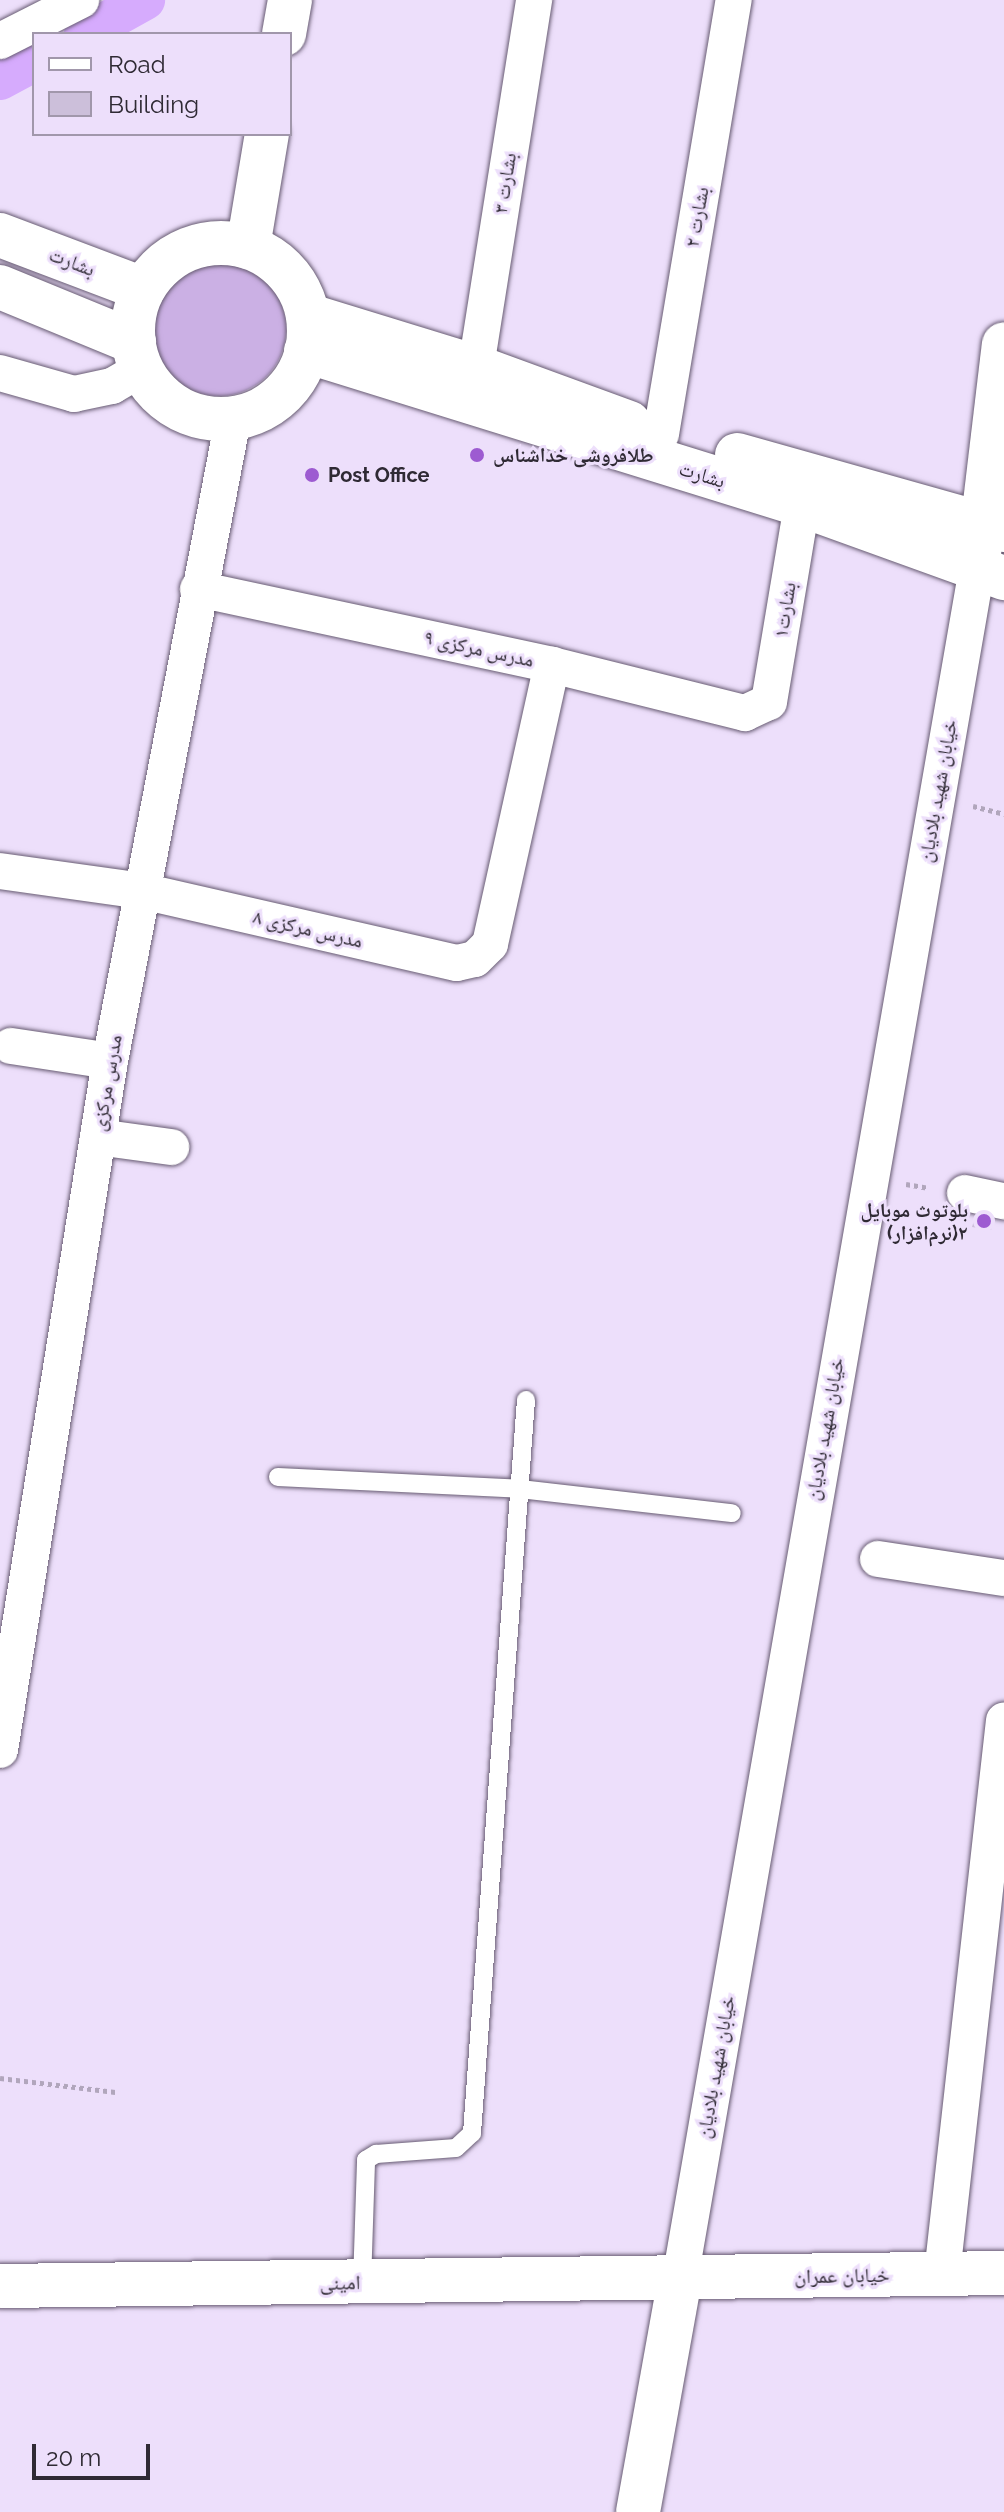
<!DOCTYPE html>
<html>
<head>
<meta charset="utf-8">
<style>
  body { margin:0 }
  #map { position:relative; width:1004px; height:2512px; overflow:hidden; background:#eddffb; font-family:Raleway,"Noto Naskh Arabic",sans-serif }
  div>[style] { position:absolute }
  .green>* { inset:0; background:#cbb0e4 }
  .round { border-radius:50% }
  .canal>* { height:40px; margin:-20px; padding:0 20px; transform-origin:20px; border-radius:20px; background:#d6abfd }
  .building>* { inset:0; background:#ccbfda }
  .path>* { height:5px; margin-top:-2.5px; transform-origin:0; background:repeating-linear-gradient(90deg,#b1a6bc 0 4px,transparent 0 8px) }
  .roads { filter:drop-shadow(0 0 2px #675b72) drop-shadow(0 0 2px #675b72) }
  .lane>* { height:18px; margin:-9px; padding:0 9px; transform-origin:9px; border-radius:9px; background:#fff }
  .street>* { height:36px; margin:-18px; padding:0 18px; transform-origin:18px; border-radius:18px; background:#fff }
  .secondary>* { height:44px; margin:-22px; padding:0 22px; transform-origin:22px; border-radius:22px; background:#fff }
  .secondary>.ring { margin:-22px; padding:0; box-sizing:content-box; background:none; border:44px solid #fff; border-radius:50% }
  .dots>* { width:22px; height:22px; translate:-50% -50%; box-sizing:border-box; border:4px solid #eddffb; border-radius:50% }
  span { translate:-50% -50%; white-space:nowrap; text-align:center; line-height:1.15; -webkit-text-stroke:6px #eddffb; paint-order:stroke }
  .street-label { font-size:20px; color:#2f2a34 }
  .poi-label { font-size:20px; color:#2f2a34; font-weight:700 }
  .left { translate:0 -50%; text-align:left }
  .right { translate:-100% -50%; text-align:right }
  .legend { position:absolute; left:32px; top:32px; width:260px; height:104px; box-sizing:border-box; background:#eddffb; border:2px solid #a197ab; margin:0; padding:10px 14px; list-style:none; font-size:24px; color:#2f2a34 }
  .legend li { display:flex; align-items:center; gap:16px; height:40px }
  .legend b { width:40px; border:2px solid #a197ab }
  .scale { position:absolute; left:32px; top:2444px; width:118px; height:36px; box-sizing:border-box; border:4px solid #2f2a34; border-top:0; padding-left:10px; font-size:24px; line-height:28px; white-space:nowrap; color:#2f2a34; -webkit-text-stroke:6px #eddffb; paint-order:stroke }
</style>
</head>
<body>
<div id="map">
  <div class="green">
    <i class="round" style="left:152px;top:262px;width:134px;height:134px"></i>
  </div>
  <div class="canal">
    <i style="left:84px;top:34px;width:70px;rotate:-29.1deg"></i>
    <i style="left:0;top:80px;width:38px;rotate:-28deg"></i>
  </div>
  <div class="building">
    <i style="clip-path:polygon(978px 1208px,996px 1215px,991px 1230px,972px 1227px)"></i>
  </div>
  <div class="path">
    <i style="left:973px;top:806px;width:32px;rotate:14deg"></i>
    <i style="left:906px;top:1184px;width:22px;rotate:10deg"></i>
    <i style="left:0;top:2078px;width:116px;rotate:6.9deg"></i>
  </div>
  <div class="roads">
    <div class="lane">
      <i style="left:278px;top:1477px;width:242px;rotate:2.8deg"></i>
      <i style="left:520px;top:1489px;width:213px;rotate:6.5deg"></i>
      <i style="left:362px;top:2283px;width:123px;rotate:-88.1deg"></i>
      <i style="left:366px;top:2160px;width:12px;rotate:-31deg"></i>
      <i style="left:376px;top:2154px;width:80px;rotate:-4.3deg"></i>
      <i style="left:456px;top:2148px;width:22px;rotate:-43deg"></i>
      <i style="left:472px;top:2133px;width:735px;rotate:-85.79deg"></i>
    </div>
    <div class="street">
      <i style="left:0;top:41px;width:91px;rotate:-26.8deg"></i>
      <i style="left:476px;top:367px;width:372px;rotate:-81deg"></i>
      <i style="left:0;top:373px;width:77px;rotate:15.8deg"></i>
      <i style="left:74px;top:394px;width:39px;rotate:-12deg"></i>
      <i style="left:112px;top:386px;width:34px;rotate:-30deg"></i>
      <i style="left:661px;top:434px;width:440px;rotate:-80.5deg"></i>
      <i style="left:198px;top:589px;width:362px;rotate:12.1deg"></i>
      <i style="left:552px;top:665px;width:199px;rotate:14deg"></i>
      <i style="left:745px;top:713px;width:26px;rotate:-25deg"></i>
      <i style="left:769px;top:702px;width:200px;rotate:-80.5deg"></i>
      <i style="left:0;top:871px;width:143px;rotate:8deg"></i>
      <i style="left:142px;top:891px;width:323px;rotate:12.9deg"></i>
      <i style="left:457px;top:963px;width:18px;rotate:-13deg"></i>
      <i style="left:475px;top:959px;width:21px;rotate:-45deg"></i>
      <i style="left:490px;top:944px;width:286px;rotate:-77.5deg"></i>
      <i style="left:11px;top:1046px;width:100px;rotate:8.6deg"></i>
      <i style="left:98px;top:1137px;width:74px;rotate:7.8deg"></i>
      <i style="left:965px;top:1193px;width:40px;rotate:12deg"></i>
      <i style="left:878px;top:1559px;width:127px;rotate:8.6deg"></i>
      <i style="left:0;top:1750px;width:698px;rotate:-80.93deg"></i>
      <i style="left:110px;top:1061px;width:654px;rotate:-79.15deg"></i>
      <i style="left:942px;top:2274px;width:557px;rotate:-83.61deg"></i>
      <i style="left:680px;top:2279px;width:1736px;rotate:-80.15deg"></i>
    </div>
    <div class="secondary">
      <i style="left:284px;top:34px;width:35px;rotate:-80deg"></i>
      <i style="left:0;top:235px;width:153px;rotate:20.7deg"></i>
      <i class="ring" style="left:133px;top:243px;width:132px;height:132px"></i>
      <i style="left:248px;top:247px;width:115px;rotate:-80.5deg"></i>
      <i style="left:0;top:287px;width:145px;rotate:22.3deg"></i>
      <i style="left:310px;top:316px;width:174px;rotate:17.1deg"></i>
      <i style="left:476px;top:367px;width:163px;rotate:20.1deg"></i>
      <i style="left:306px;top:351px;width:519px;rotate:17.25deg"></i>
      <i style="left:802px;top:505px;width:215px;rotate:19.9deg"></i>
      <i style="left:737px;top:455px;width:277px;rotate:15.7deg"></i>
      <i style="left:979px;top:553px;width:210px;rotate:-83.2deg"></i>
      <i style="left:0;top:2286px;width:1004px;rotate:-0.74deg"></i>
      <i style="left:638px;top:2512px;width:237px;rotate:-79.8deg"></i>
    </div>
  </div>
  <div class="dots">
    <i style="left:477px;top:455px;background:#9d5bd1"></i>
    <i style="left:312px;top:475px;background:#9d5bd1"></i>
    <i style="left:984px;top:1221px;background:#9d5bd1"></i>
  </div>
  <div class="street-label">
    <span style="left:505px;top:183px;rotate:-81deg">بشارت ۳</span>
    <span style="left:697px;top:217px;rotate:-80deg">بشارت ۲</span>
    <span style="left:72px;top:262px;rotate:21deg">بشارت</span>
    <span style="left:702px;top:475px;rotate:17deg">بشارت</span>
    <span style="left:785px;top:610px;rotate:-81deg">بشارت۱</span>
    <span style="left:479px;top:649px;rotate:12deg">مدرس مرکزی ۹</span>
    <span style="left:938px;top:791px;rotate:-80deg">خیابان شهید بلادیان</span>
    <span style="left:308px;top:929px;rotate:13deg">مدرس مرکزی ۸</span>
    <span style="left:107px;top:1083px;rotate:-80deg">مدرس مرکزی</span>
    <span style="left:825px;top:1429px;rotate:-80deg">خیابان شهید بلادیان</span>
    <span style="left:716px;top:2067px;rotate:-80deg">خیابان شهید بلادیان</span>
    <span style="left:842px;top:2276px;rotate:-1deg">خیابان عمران</span>
    <span style="left:340px;top:2283px;rotate:-1deg">امینی</span>
  </div>
  <div class="poi-label">
    <span class="left" style="left:493px;top:455px">طلافروشی خداشناس</span>
    <span class="left" style="left:328px;top:475px">Post Office</span>
    <span class="right" style="left:968px;top:1222px">بلوتوث موبایل<br>(نرم‌افزار)۲</span>
  </div>
  <ul class="legend">
  <li><b style="height:10px;background:#fff"></b>Road</li>
  <li><b style="height:22px;background:#ccbfda"></b>Building</li>
  </ul>
  <div class="scale">20 m</div>
</div>
</body>
</html>
